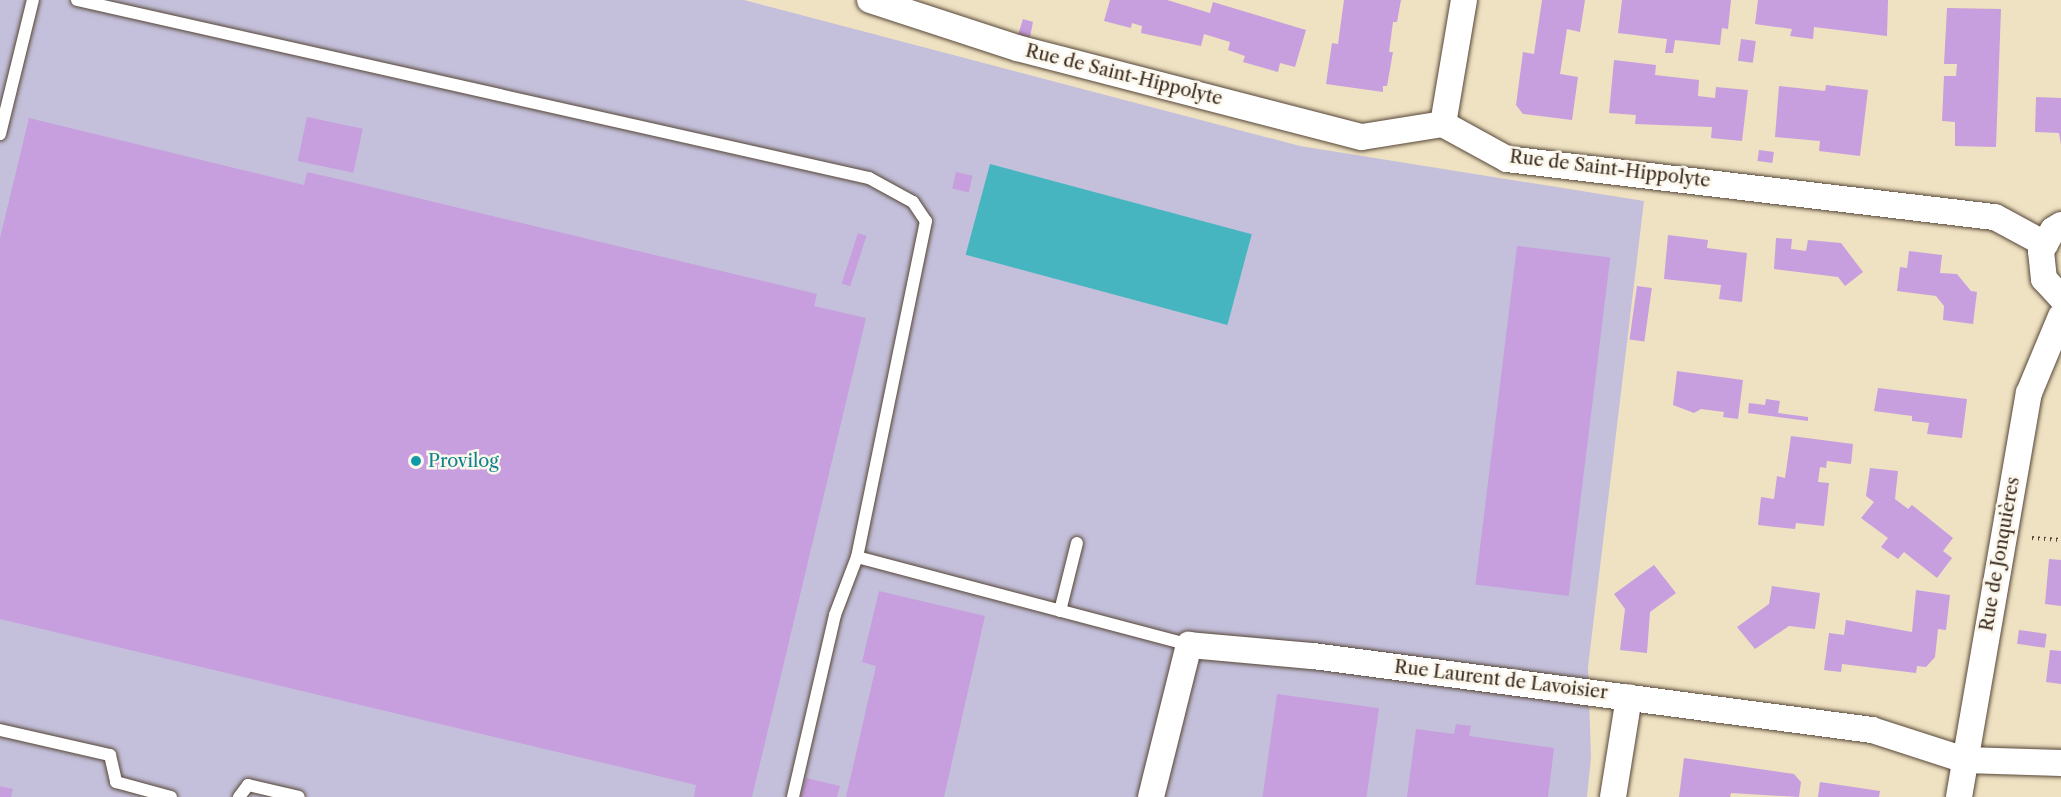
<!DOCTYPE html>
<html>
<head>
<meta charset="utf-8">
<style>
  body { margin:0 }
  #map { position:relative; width:2061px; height:797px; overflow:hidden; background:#efe2c2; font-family:"Libre Caslon Text",serif }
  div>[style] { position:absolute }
  .industrial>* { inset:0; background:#c4c0db }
  .water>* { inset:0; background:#46b5c0; transform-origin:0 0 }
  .building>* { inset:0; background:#c79ede; transform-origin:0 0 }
  .path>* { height:4px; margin-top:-2px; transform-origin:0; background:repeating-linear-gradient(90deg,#564637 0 1.5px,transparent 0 6px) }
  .roads { filter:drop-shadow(0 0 2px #564637) drop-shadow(0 0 2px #564637) }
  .lane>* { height:12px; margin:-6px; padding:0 6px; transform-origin:6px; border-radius:6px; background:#fff }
  .street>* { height:26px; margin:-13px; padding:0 13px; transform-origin:13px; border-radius:13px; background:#fff }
  .dots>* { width:16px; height:16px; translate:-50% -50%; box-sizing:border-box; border:3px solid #fbf7ec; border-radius:50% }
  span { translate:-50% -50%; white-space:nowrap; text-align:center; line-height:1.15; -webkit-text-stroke:5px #fbf7ec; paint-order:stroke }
  .street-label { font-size:18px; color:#3b2a1e }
  .culture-label { font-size:18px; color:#0d838f }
  .left { translate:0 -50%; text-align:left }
</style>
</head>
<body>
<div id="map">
  <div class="industrial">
    <i style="clip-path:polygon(0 0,744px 0,1300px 146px,1644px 201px,1588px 667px,1591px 757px,1587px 797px,0 797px)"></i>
  </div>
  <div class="water">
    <i style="left:990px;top:164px;width:271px;height:94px;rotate:15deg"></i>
  </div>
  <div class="building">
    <i style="clip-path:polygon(1110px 0,1167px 0,1210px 13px,1213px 2px,1306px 30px,1295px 67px,1280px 63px,1278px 72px,1243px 62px,1245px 56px,1228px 50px,1230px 42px,1204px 34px,1201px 46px,1141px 33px,1142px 26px,1132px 23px,1131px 28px,1104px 21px)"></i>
    <i style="clip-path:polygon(1344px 0,1401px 0,1397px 22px,1393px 22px,1389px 52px,1393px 52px,1387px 86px,1383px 86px,1383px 92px,1326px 84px,1332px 43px,1338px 44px)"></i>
    <i style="clip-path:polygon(1542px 0,1585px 0,1580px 32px,1567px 29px,1560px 74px,1578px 77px,1572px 120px,1523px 114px,1516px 105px,1523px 52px,1534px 54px)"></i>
    <i style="clip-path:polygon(1622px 0,1731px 0,1728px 29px,1722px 28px,1720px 45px,1675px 40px,1673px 53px,1665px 53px,1667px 39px,1618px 33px)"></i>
    <i style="clip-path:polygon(1758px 0,1888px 0,1887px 36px,1814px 27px,1813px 39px,1790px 36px,1792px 29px,1755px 24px)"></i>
    <i style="clip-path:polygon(1947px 8px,2001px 9px,1996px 147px,1955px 146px,1955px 122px,1942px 121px,1944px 76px,1956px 76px,1957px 64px,1944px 64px)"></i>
    <i style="clip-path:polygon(1023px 19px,1033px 22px,1030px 37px,1018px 35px)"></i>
    <i style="left:1741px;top:39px;width:15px;height:22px;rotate:8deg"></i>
    <i style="clip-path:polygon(1614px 60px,1656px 65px,1655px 75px,1699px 80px,1698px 96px,1715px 98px,1716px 87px,1748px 90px,1742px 141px,1711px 138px,1712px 127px,1635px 124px,1636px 115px,1609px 113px)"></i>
    <i style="clip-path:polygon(1826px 85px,1868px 90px,1860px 156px,1819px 151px,1820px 141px,1775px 137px,1779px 86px,1825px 91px)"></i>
    <i style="clip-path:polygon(2036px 97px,2061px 98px,2061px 145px,2059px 133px,2035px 132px)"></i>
    <i style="left:307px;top:117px;width:57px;height:45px;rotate:12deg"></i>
    <i style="clip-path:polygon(29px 118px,304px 185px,307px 172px,351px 182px,817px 294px,814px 306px,866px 318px,752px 797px,694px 797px,696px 785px,0 619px,0 238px)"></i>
    <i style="left:1759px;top:150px;width:15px;height:11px;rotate:8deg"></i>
    <i style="left:956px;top:172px;width:17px;height:17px;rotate:13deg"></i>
    <i style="left:858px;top:233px;width:9px;height:53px;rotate:18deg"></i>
    <i style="clip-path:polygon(1668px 235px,1708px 240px,1707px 248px,1747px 253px,1742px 302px,1719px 299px,1721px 285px,1664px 279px)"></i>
    <i style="clip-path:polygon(1776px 238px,1792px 239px,1791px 249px,1806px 251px,1808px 240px,1841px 243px,1863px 272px,1845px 286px,1838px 277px,1774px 269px)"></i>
    <i style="left:1517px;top:246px;width:94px;height:341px;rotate:7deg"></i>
    <i style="clip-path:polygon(1909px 251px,1942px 255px,1940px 273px,1957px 274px,1971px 291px,1977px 292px,1973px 324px,1943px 320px,1944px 306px,1936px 296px,1897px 291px,1900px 267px,1907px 268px)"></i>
    <i style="left:1637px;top:286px;width:15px;height:54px;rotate:8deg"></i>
    <i style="clip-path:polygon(1677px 371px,1743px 380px,1738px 419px,1723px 417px,1724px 412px,1701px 409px,1694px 413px,1673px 405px)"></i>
    <i style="clip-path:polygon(1878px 388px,1967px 399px,1962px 438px,1927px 434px,1929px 423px,1912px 421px,1912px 416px,1874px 411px)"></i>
    <i style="clip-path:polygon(1766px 399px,1780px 401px,1778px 413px,1808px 417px,1808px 421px,1748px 413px,1749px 403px,1765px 405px)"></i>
    <i style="clip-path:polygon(1791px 436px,1853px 444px,1851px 464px,1827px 461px,1826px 468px,1820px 467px,1818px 482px,1829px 483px,1824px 526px,1796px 523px,1795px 529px,1758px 525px,1761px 497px,1774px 499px,1777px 476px,1785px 478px)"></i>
    <i style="clip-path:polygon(1870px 468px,1898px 471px,1895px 499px,1908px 509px,1912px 505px,1953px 538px,1943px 551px,1952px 558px,1937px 578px,1904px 552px,1898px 559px,1881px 547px,1888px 538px,1861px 518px,1874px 502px,1866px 496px)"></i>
    <i style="clip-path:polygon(2049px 559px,2061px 560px,2061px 606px,2045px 604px)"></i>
    <i style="clip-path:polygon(1654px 565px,1676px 593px,1650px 612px,1647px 653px,1620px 650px,1625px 609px,1614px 594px)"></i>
    <i style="clip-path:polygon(1772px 586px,1820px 593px,1815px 629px,1789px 626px,1755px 649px,1737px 627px,1769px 604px)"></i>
    <i style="clip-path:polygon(1916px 590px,1950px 595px,1946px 630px,1938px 629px,1935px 657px,1926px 667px,1917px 666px,1916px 673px,1842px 664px,1841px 672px,1824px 670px,1829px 633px,1844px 635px,1846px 620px,1912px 632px)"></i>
    <i style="clip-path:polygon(879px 591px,985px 616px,944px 797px,846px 797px,876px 666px,862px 662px)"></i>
    <i style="left:2019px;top:630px;width:28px;height:14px;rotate:8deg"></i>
    <i style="clip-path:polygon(2050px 650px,2061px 651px,2061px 684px,2046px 682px)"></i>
    <i style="left:1277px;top:694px;width:103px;height:104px;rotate:8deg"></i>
    <i style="clip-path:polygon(1456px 724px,1471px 726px,1469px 736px,1554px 748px,1548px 797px,1407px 797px,1416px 729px,1454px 734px)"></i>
    <i style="clip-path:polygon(1684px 758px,1794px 774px,1801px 782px,1799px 797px,1731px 793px,1730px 797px,1679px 797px)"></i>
    <i style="clip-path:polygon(806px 778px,840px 786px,837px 797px,801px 797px)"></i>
    <i style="clip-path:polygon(1820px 782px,1880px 791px,1879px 797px,1818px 797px)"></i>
    <i style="clip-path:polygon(0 786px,13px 789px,11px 797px,0 797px)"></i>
  </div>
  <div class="path">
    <i style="left:2032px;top:538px;width:29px;rotate:4deg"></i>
  </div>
  <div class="roads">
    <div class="lane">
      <i style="left:77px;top:0;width:812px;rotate:12.67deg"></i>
      <i style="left:869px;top:178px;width:50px;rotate:28.6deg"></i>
      <i style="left:913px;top:202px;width:23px;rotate:56deg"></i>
      <i style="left:926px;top:221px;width:343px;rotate:101.6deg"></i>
      <i style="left:857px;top:557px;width:62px;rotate:110.8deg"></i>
      <i style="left:835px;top:615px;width:187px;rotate:103deg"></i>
      <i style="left:0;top:134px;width:138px;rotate:-76.2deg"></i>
      <i style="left:857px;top:557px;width:343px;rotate:14.8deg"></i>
      <i style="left:1060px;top:611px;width:70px;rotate:-76deg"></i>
      <i style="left:0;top:730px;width:113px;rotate:12.8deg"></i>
      <i style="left:110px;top:755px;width:28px;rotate:77deg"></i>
      <i style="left:116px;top:782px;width:57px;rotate:15.3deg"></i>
      <i style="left:239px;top:797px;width:15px;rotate:-53deg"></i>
      <i style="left:248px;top:785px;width:52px;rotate:13.2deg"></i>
    </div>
    <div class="street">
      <i style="left:870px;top:0;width:155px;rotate:18.1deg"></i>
      <i style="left:1017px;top:48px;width:356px;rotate:14.5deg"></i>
      <i style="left:1362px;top:137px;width:82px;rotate:-9.1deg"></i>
      <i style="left:1443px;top:124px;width:73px;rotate:28.7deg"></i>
      <i style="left:1507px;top:159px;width:491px;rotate:6.8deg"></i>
      <i style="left:1995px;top:217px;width:57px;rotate:28.4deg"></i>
      <i style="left:1443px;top:124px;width:126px;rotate:-80.4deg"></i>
      <i style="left:2061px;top:225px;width:9px;rotate:148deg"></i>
      <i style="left:2053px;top:230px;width:24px;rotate:120deg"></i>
      <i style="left:2041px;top:251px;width:28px;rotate:84deg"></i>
      <i style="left:2044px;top:279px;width:25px;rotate:47deg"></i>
      <i style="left:1151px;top:797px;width:157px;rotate:-76deg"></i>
      <i style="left:1189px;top:645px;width:124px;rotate:5.1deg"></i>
      <i style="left:1313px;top:656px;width:564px;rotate:7.54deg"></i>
      <i style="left:1872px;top:730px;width:98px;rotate:17.9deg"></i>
      <i style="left:1965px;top:760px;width:96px;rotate:1.8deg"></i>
      <i style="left:1613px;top:797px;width:101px;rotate:-80.9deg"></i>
      <i style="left:1959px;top:797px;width:410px;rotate:-80.2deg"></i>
      <i style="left:2029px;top:393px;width:83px;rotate:-67.4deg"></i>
    </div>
  </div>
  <div class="dots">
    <i style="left:416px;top:461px;background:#0f9aa8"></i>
  </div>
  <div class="street-label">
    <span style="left:1124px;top:75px;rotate:14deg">Rue de Saint-Hippolyte</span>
    <span style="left:1610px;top:169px;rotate:7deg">Rue de Saint-Hippolyte</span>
    <span style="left:2000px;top:554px;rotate:-80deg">Rue de Jonquières</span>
    <span style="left:1501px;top:680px;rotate:7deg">Rue Laurent de Lavoisier</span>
  </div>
  <div class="culture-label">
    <span class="left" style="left:428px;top:461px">Provilog</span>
  </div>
</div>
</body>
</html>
